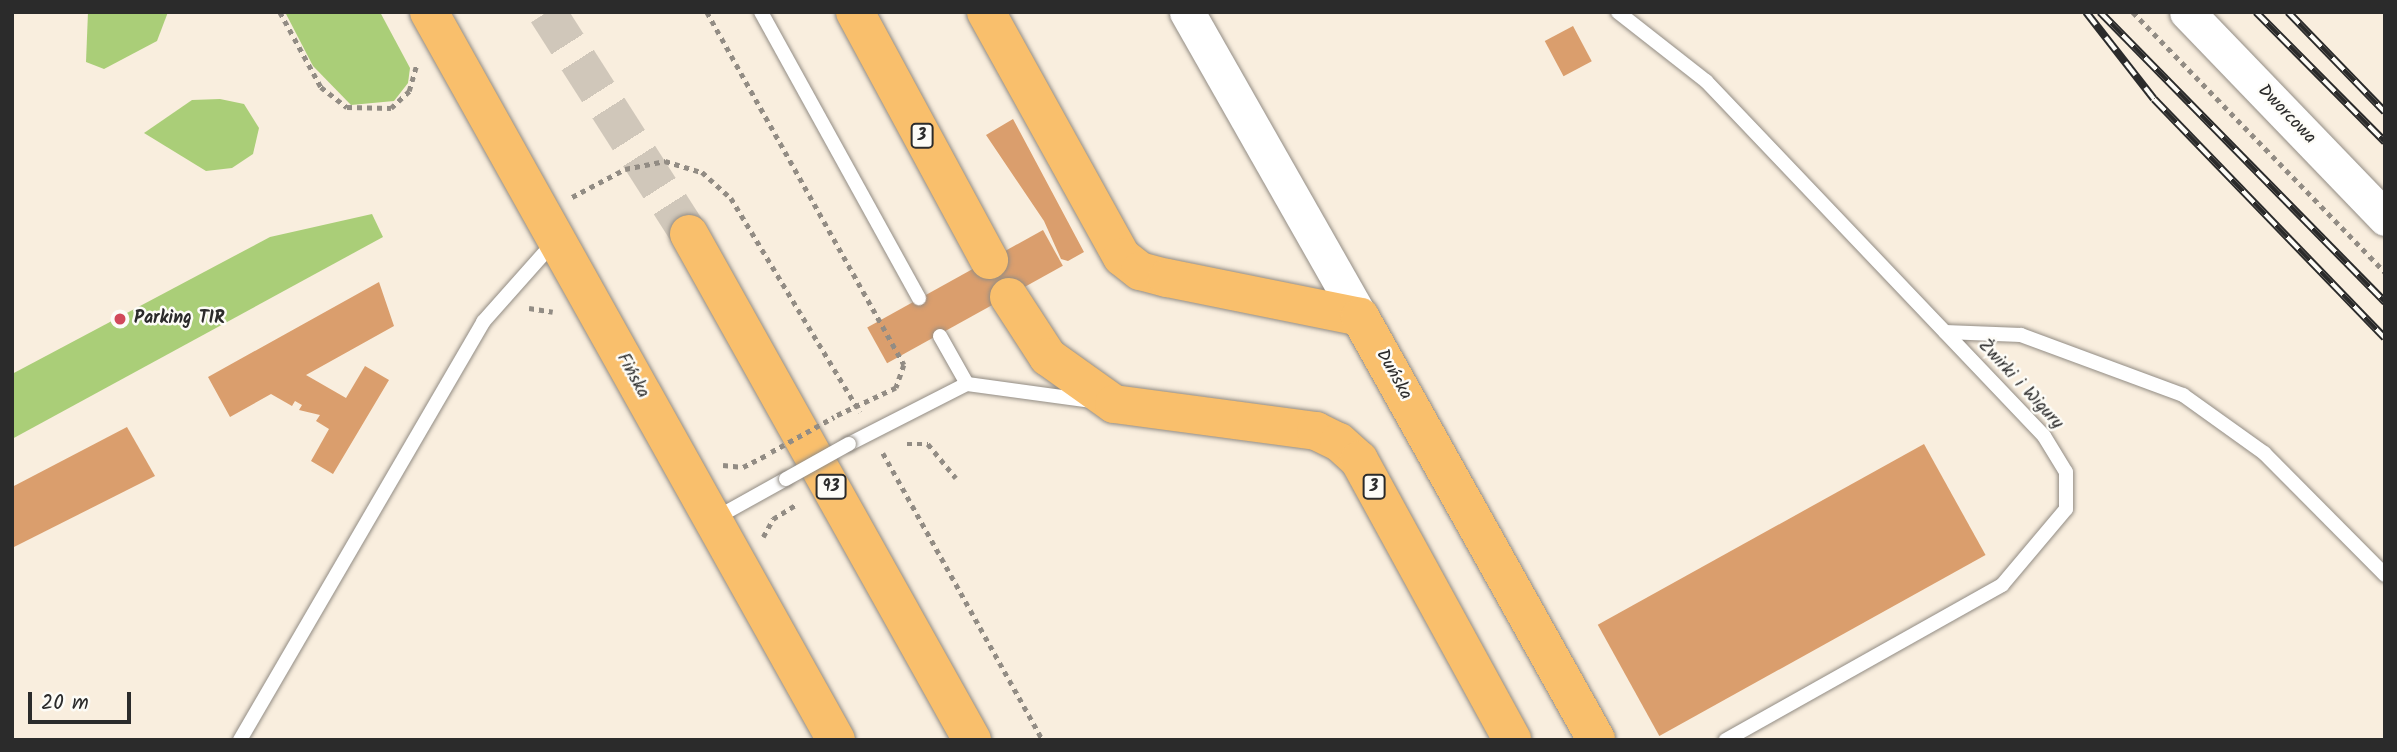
<!DOCTYPE html>
<html>
<head>
<meta charset="utf-8">
<style>
  body { margin:0 }
  #map { position:relative; width:2397px; height:752px; overflow:hidden; background:#f9eede; font-family:Kalam,sans-serif }
  div>[style] { position:absolute }
  .green>* { inset:0; background:#aace78 }
  .building>* { inset:0; background:#da9e6d; transform-origin:0 0 }
  .primary-tunnel>* { height:38px; margin-top:-19px; transform-origin:0; background:repeating-linear-gradient(90deg,#d0c7ba 0 38px,transparent 0 57px) }
  .path>* { height:4.5px; margin-top:-2.25px; transform-origin:0; background:repeating-linear-gradient(90deg,#928c84 0 5px,transparent 0 10px) }
  .roads { filter:drop-shadow(0 0 2px #928c84) drop-shadow(0 0 2px #928c84) }
  .service>* { height:14px; margin:-7px; padding:0 7px; transform-origin:7px; border-radius:7px; background:#fff }
  .tertiary>* { height:35px; margin:-17.5px; padding:0 17.5px; transform-origin:17.5px; border-radius:17.5px; background:#fff }
  .primary>* { height:38px; margin:-19px; padding:0 19px; transform-origin:19px; border-radius:19px; background:#f9bf6c }
  .trunk>* { height:38px; margin:-19px; padding:0 19px; transform-origin:19px; border-radius:19px; background:#f9bf6c }
  .rail>* { height:8px; margin-top:-4px; transform-origin:0; background:repeating-linear-gradient(90deg,#fdfcf7 0 16px,#2b2b2b 0 32px); box-sizing:border-box; border-block:2px solid #2b2b2b }
  .path-bridge>* { height:4.5px; margin-top:-2.25px; transform-origin:0; background:repeating-linear-gradient(90deg,#928c84 0 5px,transparent 0 10px) }
  .bridges { filter:drop-shadow(0 0 2px #928c84) drop-shadow(0 0 2px #928c84) }
  .service-bridge>* { height:14px; margin:-7px; padding:0 7px; transform-origin:7px; border-radius:7px; background:#fff }
  .dots>* { width:19px; height:19px; translate:-50% -50%; box-sizing:border-box; border:4px solid #fdfcf7; border-radius:50% }
  span { translate:-50% -50%; white-space:nowrap; text-align:center; line-height:1.15; -webkit-text-stroke:5px #fdfcf7; paint-order:stroke }
  .shield-label span { padding:2px 5px; background:#fdfcf7; border:2px solid; border-radius:5px; -webkit-text-stroke-width:0 }
  .shield-label { font-size:16px; color:#2b2b2b; font-weight:700 }
  .street-label { font-size:18px; color:#2b2b2b }
  .poi-label { font-size:18px; color:#2b2b2b; font-weight:700 }
  .left { translate:0 -50%; text-align:left }
  .frame { position:absolute; inset:0; border:14px solid #2b2b2b; pointer-events:none }
  .scale { position:absolute; left:28px; top:692px; width:103px; height:32px; box-sizing:border-box; border:4px solid #2b2b2b; border-top:0; padding-left:9px; font-size:21px; line-height:24px; white-space:nowrap; color:#2b2b2b; -webkit-text-stroke:5px #fdfcf7; paint-order:stroke }
</style>
</head>
<body>
<div id="map">
  <div class="green">
    <i style="clip-path:polygon(88px 12px,168px 12px,157px 41px,104px 69px,86px 62px)"></i>
    <i style="clip-path:polygon(285px 12px,380px 12px,410px 68px,408px 83px,394px 101px,351px 105px,313px 66px)"></i>
    <i style="clip-path:polygon(220px 99px,244px 104px,259px 128px,253px 154px,232px 168px,206px 171px,144px 133px,192px 100px)"></i>
    <i style="clip-path:polygon(372px 214px,383px 237px,12px 439px,12px 374px,270px 237px)"></i>
  </div>
  <div class="building">
    <i style="left:1573px;top:26px;width:40px;height:32px;rotate:62deg"></i>
    <i style="clip-path:polygon(1013px 119px,1084px 252px,1068px 261px,1061px 259px,1044px 221px,986px 135px)"></i>
    <i style="left:1043px;top:230px;width:41px;height:201px;rotate:61deg"></i>
    <i style="clip-path:polygon(379px 282px,394px 326px,306px 375px,346px 398px,365px 366px,389px 380px,333px 474px,311px 461px,329px 429px,316px 421px,320px 415px,299px 410px,302px 405px,295px 401px,292px 406px,271px 394px,230px 417px,208px 377px)"></i>
    <i style="clip-path:polygon(127px 427px,155px 476px,12px 548px,12px 487px)"></i>
    <i style="left:1924px;top:444px;width:127px;height:373px;rotate:61deg"></i>
  </div>
  <div class="primary-tunnel">
    <i style="left:547px;top:12px;width:264px;rotate:57.4deg"></i>
  </div>
  <div class="path">
    <i style="left:280px;top:12px;width:85px;rotate:61.3deg"></i>
    <i style="left:321px;top:87px;width:33px;rotate:38deg"></i>
    <i style="left:347px;top:107px;width:44px;rotate:1.3deg"></i>
    <i style="left:391px;top:108px;width:25px;rotate:-43deg"></i>
    <i style="left:409px;top:91px;width:26px;rotate:-74deg"></i>
    <i style="left:707px;top:12px;width:404px;rotate:60.8deg"></i>
    <i style="left:904px;top:365px;width:24px;rotate:109deg"></i>
    <i style="left:896px;top:388px;width:68px;rotate:154.9deg"></i>
    <i style="left:2133px;top:12px;width:362px;rotate:45.9deg"></i>
    <i style="left:572px;top:197px;width:60px;rotate:-27.8deg"></i>
    <i style="left:625px;top:169px;width:41px;rotate:-11.3deg"></i>
    <i style="left:665px;top:161px;width:39px;rotate:17deg"></i>
    <i style="left:702px;top:172px;width:39px;rotate:42deg"></i>
    <i style="left:731px;top:198px;width:250px;rotate:58.9deg"></i>
    <i style="left:529px;top:308px;width:24px;rotate:9deg"></i>
    <i style="left:907px;top:444px;width:21px"></i>
    <i style="left:928px;top:444px;width:44px;rotate:50.5deg"></i>
    <i style="left:883px;top:453px;width:329px;rotate:60.9deg"></i>
    <i style="left:723px;top:465px;width:20px;rotate:6deg"></i>
    <i style="left:743px;top:467px;width:30px;rotate:-27deg"></i>
    <i style="left:763px;top:537px;width:21px;rotate:-61deg"></i>
    <i style="left:773px;top:519px;width:26px;rotate:-32deg"></i>
  </div>
  <div class="roads">
    <div class="service">
      <i style="left:761px;top:12px;width:327px;rotate:61.1deg"></i>
      <i style="left:1618px;top:12px;width:112px;rotate:38.1deg"></i>
      <i style="left:1706px;top:81px;width:490px;rotate:46.4deg"></i>
      <i style="left:2044px;top:436px;width:42px;rotate:58.6deg"></i>
      <i style="left:2066px;top:472px;width:37px;rotate:90deg"></i>
      <i style="left:2066px;top:509px;width:99px;rotate:130.1deg"></i>
      <i style="left:2002px;top:585px;width:317px;rotate:150.7deg"></i>
      <i style="left:1945px;top:332px;width:76px;rotate:2.3deg"></i>
      <i style="left:2021px;top:335px;width:173px;rotate:20.3deg"></i>
      <i style="left:2183px;top:395px;width:100px;rotate:35.6deg"></i>
      <i style="left:2264px;top:453px;width:172px;rotate:45.2deg"></i>
      <i style="left:940px;top:336px;width:55px;rotate:60.6deg"></i>
      <i style="left:849px;top:444px;width:132px;rotate:-27deg"></i>
      <i style="left:967px;top:384px;width:125px;rotate:7.8deg"></i>
      <i style="left:714px;top:519px;width:82px;rotate:-29.1deg"></i>
      <i style="left:240px;top:740px;width:484px;rotate:-59.8deg"></i>
      <i style="left:483px;top:322px;width:107px;rotate:-48.4deg"></i>
    </div>
    <div class="tertiary">
      <i style="left:1187px;top:12px;width:351px;rotate:60.4deg"></i>
      <i style="left:2187px;top:12px;width:286px;rotate:46.1deg"></i>
    </div>
    <div class="primary">
      <i style="left:689px;top:234px;width:580px;rotate:60.78deg"></i>
    </div>
    <div class="trunk">
      <i style="left:429px;top:12px;width:834px;rotate:60.79deg"></i>
      <i style="left:855px;top:12px;width:282px;rotate:61.6deg"></i>
      <i style="left:986px;top:12px;width:280px;rotate:61deg"></i>
      <i style="left:1122px;top:257px;width:23px;rotate:38deg"></i>
      <i style="left:1140px;top:271px;width:28px;rotate:15deg"></i>
      <i style="left:1167px;top:278px;width:197px;rotate:11.4deg"></i>
      <i style="left:1360px;top:317px;width:484px;rotate:60.8deg"></i>
      <i style="left:1009px;top:297px;width:72px;rotate:57deg"></i>
      <i style="left:1048px;top:357px;width:81px;rotate:35.5deg"></i>
      <i style="left:1114px;top:404px;width:204px;rotate:7.6deg"></i>
      <i style="left:1316px;top:431px;width:25px;rotate:26deg"></i>
      <i style="left:1339px;top:442px;width:27px;rotate:42deg"></i>
      <i style="left:1359px;top:460px;width:319px;rotate:61.3deg"></i>
    </div>
  </div>
  <div class="rail">
    <i style="left:2086px;top:12px;width:110px;rotate:52deg"></i>
    <i style="left:2154px;top:99px;width:332px;rotate:46deg"></i>
    <i style="left:2100px;top:12px;width:407px;rotate:45.5deg"></i>
    <i style="left:2256px;top:12px;width:183px;rotate:45.2deg"></i>
    <i style="left:2288px;top:12px;width:139px;rotate:45.9deg"></i>
  </div>
  <div class="path-bridge">
    <i style="left:771px;top:452px;width:72px;rotate:-29.1deg"></i>
  </div>
  <div class="bridges">
    <div class="service-bridge">
      <i style="left:786px;top:479px;width:72px;rotate:-29.1deg"></i>
    </div>
  </div>
  <div class="dots">
    <i style="left:120px;top:319px;background:#d1495b"></i>
  </div>
  <div class="shield-label">
    <span style="left:922px;top:136px">3</span>
    <span style="left:831px;top:487px">93</span>
    <span style="left:1374px;top:487px">3</span>
  </div>
  <div class="street-label">
    <span style="left:2286px;top:115px;rotate:46deg">Dworcowa</span>
    <span style="left:1393px;top:375px;rotate:61deg">Duńska</span>
    <span style="left:632px;top:376px;rotate:61deg">Fińska</span>
    <span style="left:2020px;top:385px;rotate:47deg">Żwirki i Wigury</span>
  </div>
  <div class="poi-label">
    <span class="left" style="left:134px;top:319px">Parking TIR</span>
  </div>
  <div class="frame"></div>
  <div class="scale">20 m</div>
</div>
</body>
</html>
